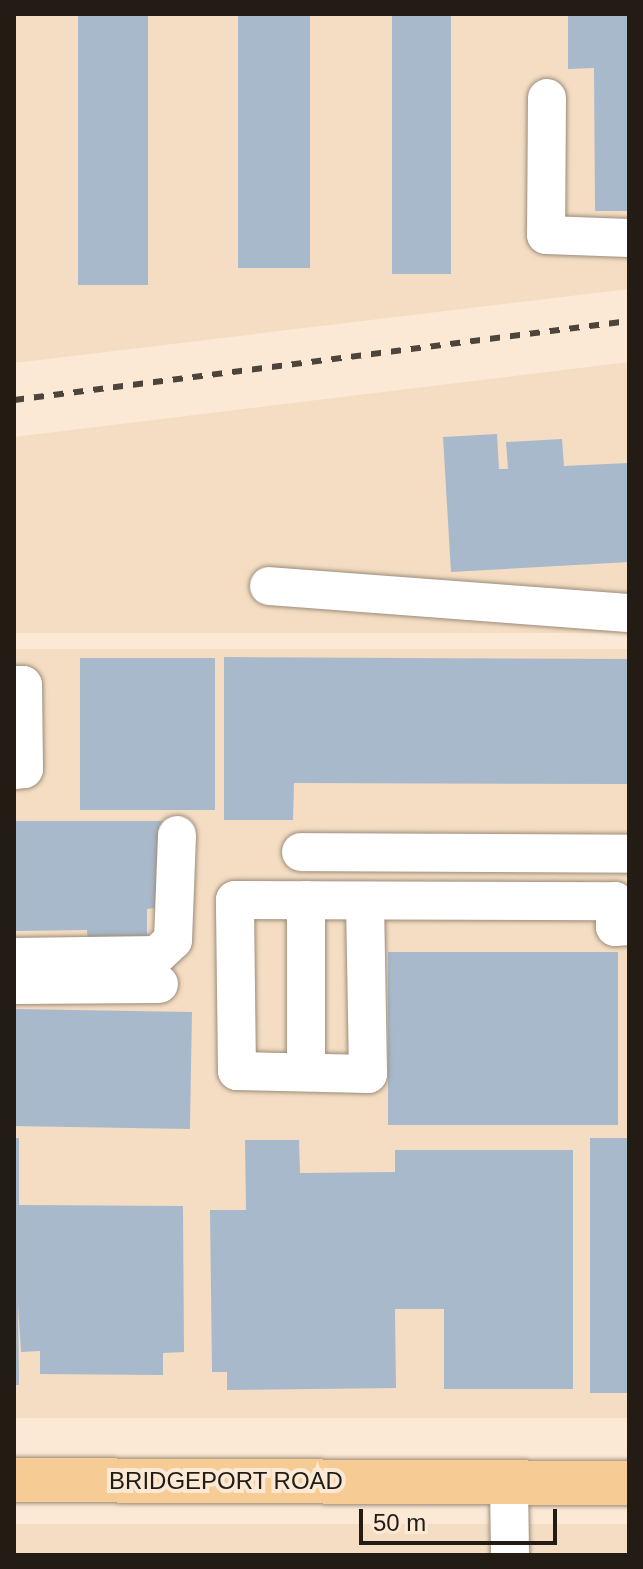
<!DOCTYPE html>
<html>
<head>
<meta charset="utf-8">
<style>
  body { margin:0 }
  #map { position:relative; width:643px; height:1569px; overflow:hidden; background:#fbe9d5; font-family:Helvetica,sans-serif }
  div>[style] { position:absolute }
  .built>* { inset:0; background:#f4ddc3; transform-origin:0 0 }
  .building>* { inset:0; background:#a8b9cc; transform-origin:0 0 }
  .roads { filter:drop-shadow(0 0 2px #9d8c7a) drop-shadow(0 0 2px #9d8c7a) }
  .minor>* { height:38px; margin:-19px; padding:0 19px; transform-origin:19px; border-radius:19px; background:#fff }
  .major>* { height:44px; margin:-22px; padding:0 22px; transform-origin:22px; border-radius:22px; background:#f7cb94 }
  .rail>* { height:6px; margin-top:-3px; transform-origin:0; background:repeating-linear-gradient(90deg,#4d453b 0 10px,transparent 0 20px) }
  span { translate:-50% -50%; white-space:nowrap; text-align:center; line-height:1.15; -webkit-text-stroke:8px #fbe9d5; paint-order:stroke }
  .street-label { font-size:24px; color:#221c15 }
  .frame { position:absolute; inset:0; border:16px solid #221c15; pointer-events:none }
  .scale { position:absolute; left:359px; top:1509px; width:198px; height:36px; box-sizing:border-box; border:4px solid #221c15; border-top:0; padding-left:10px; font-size:24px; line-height:28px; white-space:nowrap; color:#221c15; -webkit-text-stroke:6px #fbe9d5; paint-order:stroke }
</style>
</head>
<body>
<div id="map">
  <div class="built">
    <i style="clip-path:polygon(14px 14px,629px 14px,629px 289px,14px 363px)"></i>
    <i style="clip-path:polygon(629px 362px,629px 633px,14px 633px,14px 437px)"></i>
    <i style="left:629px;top:649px;width:769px;height:615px;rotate:90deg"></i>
    <i style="left:14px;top:1524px;width:615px;height:31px"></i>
  </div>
  <div class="building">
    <i style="left:78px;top:14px;width:70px;height:271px"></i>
    <i style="left:238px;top:14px;width:72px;height:254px"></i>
    <i style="left:392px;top:14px;width:59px;height:260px"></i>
    <i style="clip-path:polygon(568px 14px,629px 14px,629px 211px,595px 211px,594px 68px,568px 69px)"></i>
    <i style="clip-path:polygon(497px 434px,499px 469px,508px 469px,506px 442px,562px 439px,564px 466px,629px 463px,629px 562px,451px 572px,443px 437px)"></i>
    <i style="clip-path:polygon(224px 657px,629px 659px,629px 784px,294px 783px,293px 820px,224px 820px)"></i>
    <i style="left:80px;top:658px;width:135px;height:152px"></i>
    <i style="clip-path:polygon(14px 821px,170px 821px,167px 907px,147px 909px,147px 948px,88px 949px,87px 930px,14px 931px)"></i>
    <i style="left:388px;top:952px;width:230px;height:173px"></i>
    <i style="left:14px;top:1009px;width:178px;height:117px;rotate:1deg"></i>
    <i style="clip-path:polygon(14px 1138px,19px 1138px,19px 1205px,183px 1206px,184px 1352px,163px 1353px,163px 1375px,40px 1374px,40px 1351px,21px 1352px,18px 1304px,19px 1385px,14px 1385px)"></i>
    <i style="left:629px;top:1138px;width:255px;height:39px;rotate:90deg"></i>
    <i style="clip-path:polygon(245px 1140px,299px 1140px,300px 1173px,395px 1172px,395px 1150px,573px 1150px,573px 1389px,444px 1389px,444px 1309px,395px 1309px,396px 1388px,227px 1390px,227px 1372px,212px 1372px,210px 1210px,246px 1210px)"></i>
  </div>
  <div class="roads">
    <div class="minor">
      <i style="left:547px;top:98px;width:137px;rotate:90.4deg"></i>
      <i style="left:546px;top:235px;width:83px;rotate:2.1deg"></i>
      <i style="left:269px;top:586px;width:361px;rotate:4.3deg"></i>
      <i style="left:14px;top:685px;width:9px"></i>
      <i style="left:23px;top:685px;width:84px;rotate:89.3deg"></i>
      <i style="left:24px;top:769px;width:10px;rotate:174deg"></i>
      <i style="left:301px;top:852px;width:328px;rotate:0.3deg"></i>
      <i style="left:306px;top:900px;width:172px;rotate:90deg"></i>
      <i style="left:365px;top:901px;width:173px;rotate:89deg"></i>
      <i style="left:368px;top:1074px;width:131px;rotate:-178.7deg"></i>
      <i style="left:237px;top:1071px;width:171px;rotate:-90.7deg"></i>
      <i style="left:235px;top:900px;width:380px;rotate:0.2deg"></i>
      <i style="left:615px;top:901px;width:26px;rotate:90deg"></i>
      <i style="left:615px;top:927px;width:14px;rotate:-4deg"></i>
      <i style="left:14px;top:957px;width:143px;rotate:-0.8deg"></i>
      <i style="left:157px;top:955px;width:22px;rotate:-43deg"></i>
      <i style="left:173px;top:940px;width:105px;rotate:-87.8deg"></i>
      <i style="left:14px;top:985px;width:145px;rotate:-0.4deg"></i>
      <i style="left:509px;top:1483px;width:72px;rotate:89.2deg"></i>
    </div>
    <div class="major">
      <i style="left:14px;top:1480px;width:615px;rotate:0.28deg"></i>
    </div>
  </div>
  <div class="rail">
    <i style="left:14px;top:400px;width:620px;rotate:-7.32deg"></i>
  </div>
  <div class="street-label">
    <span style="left:226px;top:1481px">BRIDGEPORT ROAD</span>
  </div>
  <div class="frame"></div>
  <div class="scale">50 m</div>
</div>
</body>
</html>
